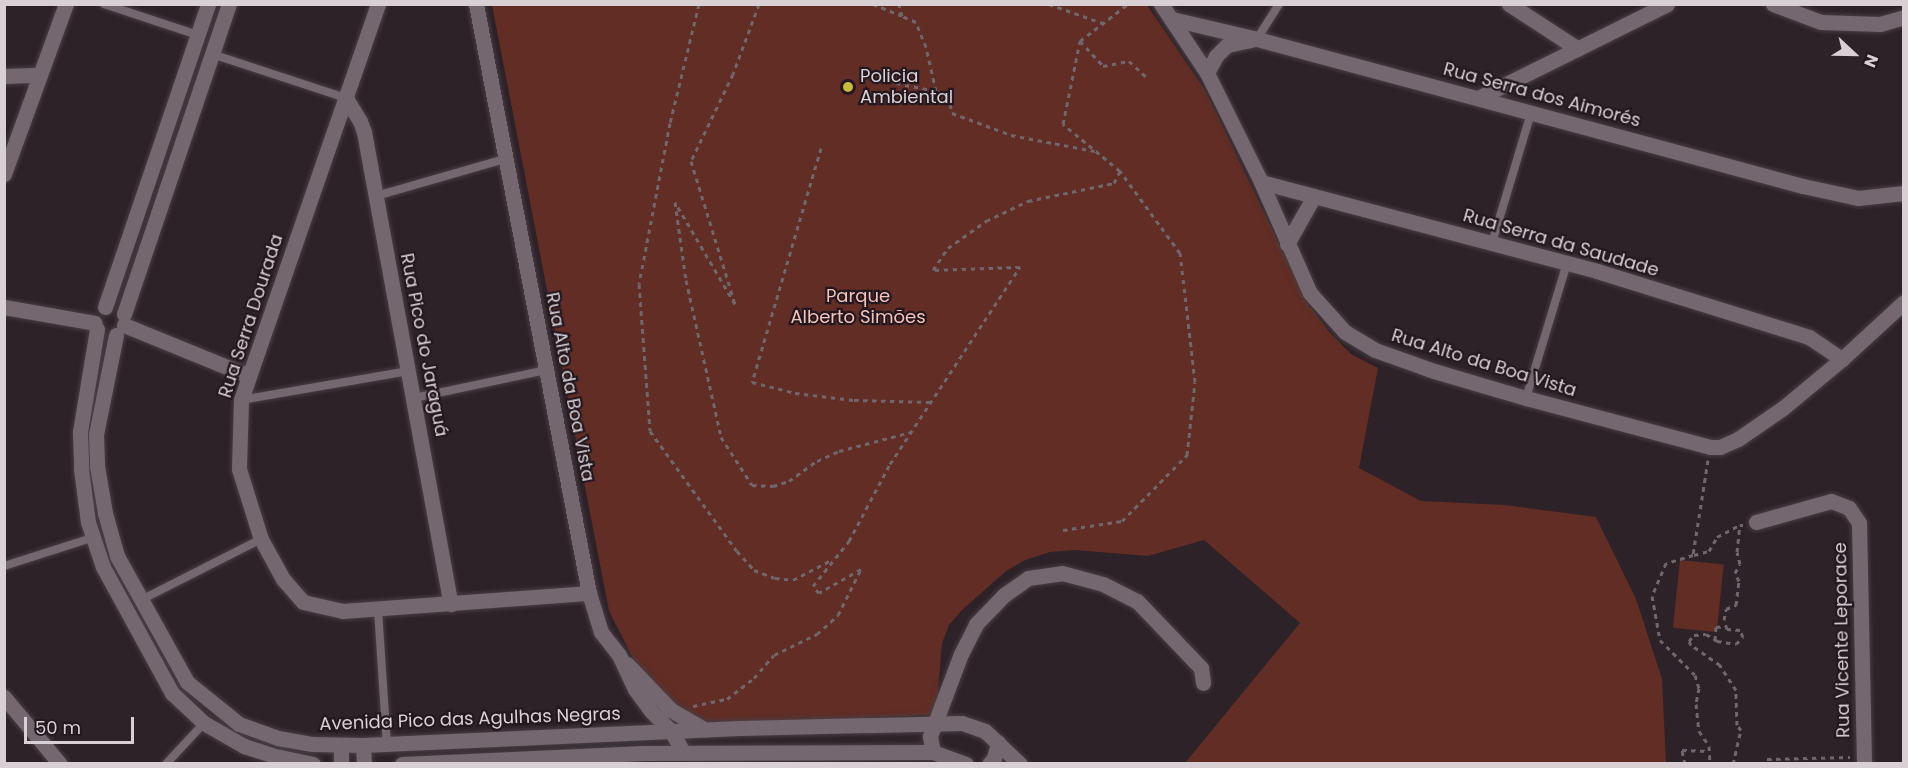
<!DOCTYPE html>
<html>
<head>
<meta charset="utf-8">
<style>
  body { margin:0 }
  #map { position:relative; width:1908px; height:768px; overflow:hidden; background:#2d2228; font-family:Poppins,sans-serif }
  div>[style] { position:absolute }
  .green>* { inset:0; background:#612d24; transform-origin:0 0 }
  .path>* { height:3px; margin-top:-1.5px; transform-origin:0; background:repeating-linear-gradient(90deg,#70666c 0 4.5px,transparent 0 9px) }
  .roads { filter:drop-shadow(0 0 2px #483e44) drop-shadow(0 0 2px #483e44) }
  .lane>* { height:8px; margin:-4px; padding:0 4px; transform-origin:4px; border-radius:4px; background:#75676f }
  .street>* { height:15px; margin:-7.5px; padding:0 7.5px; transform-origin:7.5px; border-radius:7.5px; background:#75676f }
  .secondary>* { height:15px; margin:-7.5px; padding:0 7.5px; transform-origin:7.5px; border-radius:7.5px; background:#75676f }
  .dots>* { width:16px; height:16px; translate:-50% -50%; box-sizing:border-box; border:3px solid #23181f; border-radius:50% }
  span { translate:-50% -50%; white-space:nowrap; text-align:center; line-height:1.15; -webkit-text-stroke:4.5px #23181f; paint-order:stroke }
  .poi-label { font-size:18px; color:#d8d0d4 }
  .left { translate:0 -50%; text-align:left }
  .street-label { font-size:18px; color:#d8d0d4 }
  .park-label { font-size:18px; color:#f3c3b9 }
  .frame { position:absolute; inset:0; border:6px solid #d8d0d4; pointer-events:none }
  .north { position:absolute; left:1824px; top:24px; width:60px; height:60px; -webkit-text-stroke:4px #23181f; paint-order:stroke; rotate:112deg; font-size:16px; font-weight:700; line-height:24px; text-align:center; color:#d8d0d4 }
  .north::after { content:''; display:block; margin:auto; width:21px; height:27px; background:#d8d0d4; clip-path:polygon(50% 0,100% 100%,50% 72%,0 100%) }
  .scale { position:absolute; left:24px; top:717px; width:110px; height:27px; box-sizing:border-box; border:3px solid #d8d0d4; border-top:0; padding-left:8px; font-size:18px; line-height:21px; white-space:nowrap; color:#d8d0d4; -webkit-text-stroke:4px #23181f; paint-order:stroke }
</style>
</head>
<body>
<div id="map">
  <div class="green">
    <i style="clip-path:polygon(492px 5px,1147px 5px,1205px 90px,1308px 304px,1330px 333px,1351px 354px,1378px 368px,1359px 468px,1421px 501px,1504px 505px,1596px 517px,1636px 599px,1662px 679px,1666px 763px,1185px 763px,1300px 623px,1204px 540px,1148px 556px,1075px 550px,1050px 552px,1025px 560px,1006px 571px,962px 610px,949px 625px,942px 643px,937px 703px,929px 715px,706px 725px,667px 700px,638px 668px,609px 611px)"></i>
    <i style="left:1680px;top:560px;width:44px;height:68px;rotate:6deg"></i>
  </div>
  <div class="path">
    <i style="left:699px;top:4px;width:122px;rotate:103.7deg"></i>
    <i style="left:670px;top:123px;width:164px;rotate:100.9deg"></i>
    <i style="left:639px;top:284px;width:147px;rotate:85.7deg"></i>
    <i style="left:650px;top:431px;width:148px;rotate:54.1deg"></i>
    <i style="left:737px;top:551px;width:25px;rotate:48deg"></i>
    <i style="left:754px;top:570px;width:22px;rotate:21deg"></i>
    <i style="left:775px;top:578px;width:18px;rotate:6deg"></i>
    <i style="left:793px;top:580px;width:45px;rotate:-27.7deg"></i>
    <i style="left:759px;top:4px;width:75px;rotate:110.4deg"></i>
    <i style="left:733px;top:74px;width:97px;rotate:115.8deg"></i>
    <i style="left:691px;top:161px;width:150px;rotate:72.9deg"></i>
    <i style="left:735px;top:304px;width:118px;rotate:-120.5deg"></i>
    <i style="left:675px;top:202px;width:79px;rotate:82deg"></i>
    <i style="left:686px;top:280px;width:161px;rotate:77.4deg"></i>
    <i style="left:721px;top:437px;width:57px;rotate:57.1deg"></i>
    <i style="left:752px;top:485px;width:21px;rotate:3deg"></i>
    <i style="left:773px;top:486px;width:17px;rotate:-17deg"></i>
    <i style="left:789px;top:481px;width:34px;rotate:-36deg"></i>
    <i style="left:817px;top:461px;width:24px;rotate:-24deg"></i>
    <i style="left:839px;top:451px;width:74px;rotate:-14.8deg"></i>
    <i style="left:873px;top:4px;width:31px;rotate:22deg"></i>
    <i style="left:1049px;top:4px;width:59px;rotate:19.7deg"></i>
    <i style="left:1080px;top:41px;width:34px;rotate:47deg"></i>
    <i style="left:1103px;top:66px;width:26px;rotate:-11deg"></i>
    <i style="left:1129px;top:61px;width:23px;rotate:43deg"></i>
    <i style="left:896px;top:83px;width:41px;rotate:11.3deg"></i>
    <i style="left:936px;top:91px;width:45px;rotate:-102.8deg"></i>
    <i style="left:926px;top:47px;width:27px;rotate:-112deg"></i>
    <i style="left:916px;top:22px;width:15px;rotate:-157deg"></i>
    <i style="left:902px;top:16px;width:12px;rotate:-104deg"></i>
    <i style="left:936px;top:91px;width:13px;rotate:18deg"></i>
    <i style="left:948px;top:95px;width:18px;rotate:77deg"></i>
    <i style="left:952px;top:113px;width:63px;rotate:20.4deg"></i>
    <i style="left:1011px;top:135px;width:85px;rotate:10.9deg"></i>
    <i style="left:821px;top:148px;width:244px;rotate:106.4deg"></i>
    <i style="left:752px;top:382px;width:44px;rotate:14.3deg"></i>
    <i style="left:795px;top:393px;width:59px;rotate:6.8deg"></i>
    <i style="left:854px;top:400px;width:76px;rotate:1.5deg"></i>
    <i style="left:1708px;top:460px;width:96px;rotate:99deg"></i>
    <i style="left:1693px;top:555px;width:28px;rotate:163deg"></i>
    <i style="left:1666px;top:563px;width:36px;rotate:113deg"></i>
    <i style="left:1652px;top:596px;width:45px;rotate:79.7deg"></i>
    <i style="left:1660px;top:640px;width:49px;rotate:45deg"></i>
    <i style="left:1695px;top:675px;width:14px;rotate:73deg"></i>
    <i style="left:1699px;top:688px;width:16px;rotate:101deg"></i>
    <i style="left:1696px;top:704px;width:27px;rotate:84deg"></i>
    <i style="left:1699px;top:731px;width:18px;rotate:56deg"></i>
    <i style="left:1709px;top:746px;width:18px;rotate:87deg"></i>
    <i style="left:1063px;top:530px;width:60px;rotate:-8.7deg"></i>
    <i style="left:1122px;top:521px;width:93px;rotate:-45.4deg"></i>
    <i style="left:1187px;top:455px;width:73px;rotate:-83.7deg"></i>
    <i style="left:1195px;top:382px;width:130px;rotate:-96.6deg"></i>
    <i style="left:1180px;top:253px;width:102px;rotate:-126.2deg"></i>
    <i style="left:1694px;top:555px;width:16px;rotate:-15deg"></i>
    <i style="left:1709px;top:551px;width:16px;rotate:-60deg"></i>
    <i style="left:1717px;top:537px;width:26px;rotate:-28deg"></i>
    <i style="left:1715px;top:640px;width:13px;rotate:-86deg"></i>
    <i style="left:1716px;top:627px;width:10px;rotate:-6deg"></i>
    <i style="left:693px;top:706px;width:35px;rotate:-12deg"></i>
    <i style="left:727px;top:699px;width:34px;rotate:-38deg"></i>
    <i style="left:754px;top:678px;width:30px;rotate:-49deg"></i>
    <i style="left:774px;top:655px;width:48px;rotate:-26deg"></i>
    <i style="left:817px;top:634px;width:28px;rotate:-42deg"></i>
    <i style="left:838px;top:615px;width:51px;rotate:-63.4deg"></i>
    <i style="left:861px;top:569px;width:48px;rotate:150.3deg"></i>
    <i style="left:819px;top:593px;width:9px;rotate:-131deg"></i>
    <i style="left:813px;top:586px;width:58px;rotate:-51.3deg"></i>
    <i style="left:849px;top:541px;width:87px;rotate:-62deg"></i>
    <i style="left:890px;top:464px;width:236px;rotate:-56.6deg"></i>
    <i style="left:1020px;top:267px;width:87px;rotate:178deg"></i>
    <i style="left:933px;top:270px;width:27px;rotate:-56deg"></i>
    <i style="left:948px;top:248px;width:47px;rotate:-35.4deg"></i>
    <i style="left:986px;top:221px;width:47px;rotate:-25.5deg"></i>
    <i style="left:1028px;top:201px;width:88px;rotate:-11.8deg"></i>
    <i style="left:1114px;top:183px;width:13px;rotate:-63deg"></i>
    <i style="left:1120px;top:171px;width:74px;rotate:-140.5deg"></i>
    <i style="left:1063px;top:124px;width:85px;rotate:-78.4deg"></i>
    <i style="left:1080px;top:41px;width:61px;rotate:-37.6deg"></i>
    <i style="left:1767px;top:759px;width:83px;rotate:-1.4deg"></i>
    <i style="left:1685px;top:764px;width:14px;rotate:-102deg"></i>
    <i style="left:1682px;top:750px;width:27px;rotate:2deg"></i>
    <i style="left:1733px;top:764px;width:35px;rotate:-77deg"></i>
    <i style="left:1741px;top:730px;width:6px;rotate:-129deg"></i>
    <i style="left:1737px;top:725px;width:35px;rotate:-92deg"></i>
    <i style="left:1736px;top:690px;width:30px;rotate:-123deg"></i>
    <i style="left:1720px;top:665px;width:35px;rotate:-145deg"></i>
    <i style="left:1691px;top:645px;width:4px;rotate:-117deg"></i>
    <i style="left:1689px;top:641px;width:8px;rotate:-50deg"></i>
    <i style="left:1694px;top:635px;width:12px;rotate:-5deg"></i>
    <i style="left:1706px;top:634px;width:13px;rotate:32deg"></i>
    <i style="left:1717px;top:641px;width:19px;rotate:9deg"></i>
    <i style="left:1736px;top:644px;width:10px;rotate:-45deg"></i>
    <i style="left:1743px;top:637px;width:8px;rotate:-113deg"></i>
    <i style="left:1740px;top:630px;width:13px;rotate:-176deg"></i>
    <i style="left:1727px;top:629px;width:9px;rotate:-108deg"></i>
    <i style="left:1724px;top:620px;width:11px;rotate:-80deg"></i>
    <i style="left:1726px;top:609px;width:11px;rotate:-22deg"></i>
    <i style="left:1736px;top:605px;width:24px;rotate:-83deg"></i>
    <i style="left:1739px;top:581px;width:9px;rotate:-117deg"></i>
    <i style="left:1735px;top:573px;width:10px;rotate:-61deg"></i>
    <i style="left:1740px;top:564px;width:12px;rotate:-104deg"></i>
    <i style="left:1737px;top:552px;width:27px;rotate:-84deg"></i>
    <i style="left:1740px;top:525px;width:3px"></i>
  </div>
  <div class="roads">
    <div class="lane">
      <i style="left:104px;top:4px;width:99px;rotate:18.3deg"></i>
      <i style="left:1257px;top:39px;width:41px;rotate:-57.8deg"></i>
      <i style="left:212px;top:54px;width:141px;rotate:18.2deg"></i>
      <i style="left:376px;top:196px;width:134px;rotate:-16deg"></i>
      <i style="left:1492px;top:243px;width:136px;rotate:-73.3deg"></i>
      <i style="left:414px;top:398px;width:136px;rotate:-11.9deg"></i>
      <i style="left:1526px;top:398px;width:141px;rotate:-73.1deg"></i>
      <i style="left:241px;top:400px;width:170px;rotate:-9.8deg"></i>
      <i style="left:4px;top:566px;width:92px;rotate:-17.7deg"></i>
      <i style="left:141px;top:600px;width:135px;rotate:-26.9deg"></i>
      <i style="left:378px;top:610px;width:134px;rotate:86.2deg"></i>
      <i style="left:166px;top:764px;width:56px;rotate:-47.2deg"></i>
    </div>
    <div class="street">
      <i style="left:378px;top:4px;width:419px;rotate:109.1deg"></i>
      <i style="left:241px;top:400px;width:69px;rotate:91.7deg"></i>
      <i style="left:239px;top:469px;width:73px;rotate:72.6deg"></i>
      <i style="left:261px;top:539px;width:46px;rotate:61.2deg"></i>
      <i style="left:283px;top:579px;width:30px;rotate:49deg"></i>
      <i style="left:303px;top:602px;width:41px;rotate:12.7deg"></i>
      <i style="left:343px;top:611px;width:247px;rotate:-4.2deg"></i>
      <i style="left:476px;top:4px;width:600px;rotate:79.14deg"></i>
      <i style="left:589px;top:593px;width:41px;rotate:72.9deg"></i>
      <i style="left:601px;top:632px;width:29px;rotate:52deg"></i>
      <i style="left:619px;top:655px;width:38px;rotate:65deg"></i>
      <i style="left:635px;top:689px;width:27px;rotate:54deg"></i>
      <i style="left:651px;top:711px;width:28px;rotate:45deg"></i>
      <i style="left:671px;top:731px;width:24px;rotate:60deg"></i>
      <i style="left:1161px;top:4px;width:83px;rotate:56.3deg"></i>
      <i style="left:1207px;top:73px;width:122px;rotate:63.6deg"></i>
      <i style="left:1261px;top:182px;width:121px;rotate:66.2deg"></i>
      <i style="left:1310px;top:293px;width:52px;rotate:48.1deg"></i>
      <i style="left:1345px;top:332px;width:35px;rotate:31deg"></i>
      <i style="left:1375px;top:350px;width:63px;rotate:19.6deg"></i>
      <i style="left:1434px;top:371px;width:96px;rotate:16.4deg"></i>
      <i style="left:1526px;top:398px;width:190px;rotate:14.9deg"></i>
      <i style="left:1710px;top:447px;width:10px"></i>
      <i style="left:1720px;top:447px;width:20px;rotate:-24deg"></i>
      <i style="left:1738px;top:439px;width:55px;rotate:-34.6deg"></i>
      <i style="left:1783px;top:408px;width:77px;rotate:-39.7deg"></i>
      <i style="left:1842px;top:359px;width:84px;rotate:-42.6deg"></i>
      <i style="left:1509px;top:4px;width:82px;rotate:33.1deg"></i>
      <i style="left:1172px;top:19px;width:87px;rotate:13.2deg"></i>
      <i style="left:1257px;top:39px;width:565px;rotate:15.07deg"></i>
      <i style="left:1803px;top:186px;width:56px;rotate:12.3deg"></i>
      <i style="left:1858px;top:198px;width:46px;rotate:-6.2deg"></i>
      <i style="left:1207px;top:73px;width:19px;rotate:-62deg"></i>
      <i style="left:1216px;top:56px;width:16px;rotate:-45deg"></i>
      <i style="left:1227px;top:45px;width:25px;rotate:-12deg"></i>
      <i style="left:4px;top:76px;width:36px;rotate:-2deg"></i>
      <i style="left:346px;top:98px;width:27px;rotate:59deg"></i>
      <i style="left:360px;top:121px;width:12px;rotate:70deg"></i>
      <i style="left:364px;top:132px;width:480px;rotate:79.6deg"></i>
      <i style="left:1478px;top:98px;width:211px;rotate:-26.4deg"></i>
      <i style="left:4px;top:174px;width:181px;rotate:-70deg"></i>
      <i style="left:1261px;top:182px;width:348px;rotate:14.8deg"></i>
      <i style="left:1597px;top:271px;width:222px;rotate:17.3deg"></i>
      <i style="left:1809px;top:337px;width:40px;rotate:34deg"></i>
      <i style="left:1287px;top:244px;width:55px;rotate:-60.6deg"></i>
      <i style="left:4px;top:307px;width:92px;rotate:10deg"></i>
      <i style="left:124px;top:325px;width:135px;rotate:22.2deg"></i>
      <i style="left:1756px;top:522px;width:78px;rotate:-15.6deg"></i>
      <i style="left:1831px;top:501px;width:19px;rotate:21deg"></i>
      <i style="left:1849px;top:508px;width:18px;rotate:56deg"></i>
      <i style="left:1859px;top:523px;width:241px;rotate:88.8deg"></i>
      <i style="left:627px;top:664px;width:64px;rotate:46.3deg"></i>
      <i style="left:671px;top:710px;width:39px;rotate:30deg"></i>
      <i style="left:4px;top:697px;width:87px;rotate:50.1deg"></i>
      <i style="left:935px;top:723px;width:74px;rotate:-69.4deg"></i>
      <i style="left:961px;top:654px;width:34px;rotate:-63deg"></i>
      <i style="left:976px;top:624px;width:40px;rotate:-46deg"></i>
      <i style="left:1004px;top:595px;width:29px;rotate:-35deg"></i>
      <i style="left:1028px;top:578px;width:34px;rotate:-8deg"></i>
      <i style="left:1062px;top:573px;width:42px;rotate:15deg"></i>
      <i style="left:1103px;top:584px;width:38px;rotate:27deg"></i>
      <i style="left:1137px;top:601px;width:93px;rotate:46.3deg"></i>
      <i style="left:1201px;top:668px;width:15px;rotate:82deg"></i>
      <i style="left:341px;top:745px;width:19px;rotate:90deg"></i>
      <i style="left:363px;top:745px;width:19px;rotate:87deg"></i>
    </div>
    <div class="secondary">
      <i style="left:1773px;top:4px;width:51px;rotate:20.6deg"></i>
      <i style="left:1821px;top:22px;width:59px;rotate:1.9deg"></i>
      <i style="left:1880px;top:24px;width:25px;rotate:-16deg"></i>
      <i style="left:105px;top:307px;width:320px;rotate:-71.2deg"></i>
      <i style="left:124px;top:314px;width:327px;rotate:-71.3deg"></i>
      <i style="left:97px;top:329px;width:104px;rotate:99.4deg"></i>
      <i style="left:80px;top:432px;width:37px;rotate:88deg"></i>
      <i style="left:81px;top:469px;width:53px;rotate:82.5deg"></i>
      <i style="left:88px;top:522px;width:47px;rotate:71.6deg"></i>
      <i style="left:103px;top:567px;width:144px;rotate:61.3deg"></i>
      <i style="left:172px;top:693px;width:44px;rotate:43.2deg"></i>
      <i style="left:204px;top:723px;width:46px;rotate:29.9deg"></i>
      <i style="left:244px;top:746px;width:28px;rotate:18deg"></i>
      <i style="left:271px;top:755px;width:43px;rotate:12.1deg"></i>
      <i style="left:116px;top:335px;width:101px;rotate:101.4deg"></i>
      <i style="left:96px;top:434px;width:32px;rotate:88deg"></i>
      <i style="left:97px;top:466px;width:48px;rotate:80.3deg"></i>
      <i style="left:105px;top:513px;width:45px;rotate:74.4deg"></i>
      <i style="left:117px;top:556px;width:144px;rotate:60.9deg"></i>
      <i style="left:187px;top:682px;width:67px;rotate:38.9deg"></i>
      <i style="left:239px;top:724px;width:41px;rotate:19.7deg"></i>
      <i style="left:278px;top:738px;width:35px;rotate:10deg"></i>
      <i style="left:312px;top:744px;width:51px;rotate:1.1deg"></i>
      <i style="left:363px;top:745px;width:376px;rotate:-2.6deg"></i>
      <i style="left:739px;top:728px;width:223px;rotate:-1.3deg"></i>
      <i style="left:962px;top:723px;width:24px;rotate:19deg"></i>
      <i style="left:985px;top:731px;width:48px;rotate:43.3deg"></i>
      <i style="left:933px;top:752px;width:16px;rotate:-101deg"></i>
      <i style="left:930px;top:736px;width:14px;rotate:-69deg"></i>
      <i style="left:402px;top:764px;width:242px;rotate:-2.6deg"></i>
      <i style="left:644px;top:753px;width:289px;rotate:-0.2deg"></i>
      <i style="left:933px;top:752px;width:35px;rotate:20deg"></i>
      <i style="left:989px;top:764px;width:8px;rotate:-50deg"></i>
      <i style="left:994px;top:758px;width:16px;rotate:-75deg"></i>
    </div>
  </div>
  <div class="dots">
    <i style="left:848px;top:87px;background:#c9ba3a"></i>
  </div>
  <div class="poi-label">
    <span class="left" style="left:860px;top:87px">Policia<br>Ambiental</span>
  </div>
  <div class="street-label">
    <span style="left:1542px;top:95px;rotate:15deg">Rua Serra dos Aimorés</span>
    <span style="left:1561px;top:243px;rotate:16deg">Rua Serra da Saudade</span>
    <span style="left:251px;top:316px;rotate:-72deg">Rua Serra Dourada</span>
    <span style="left:424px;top:345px;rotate:79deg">Rua Pico do Jaraguá</span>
    <span style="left:1484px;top:363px;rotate:17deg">Rua Alto da Boa Vista</span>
    <span style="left:570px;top:387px;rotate:79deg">Rua Alto da Boa Vista</span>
    <span style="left:1842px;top:640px;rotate:-91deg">Rua Vicente Leporace</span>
    <span style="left:470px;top:719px;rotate:-2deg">Avenida Pico das Agulhas Negras</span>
  </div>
  <div class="park-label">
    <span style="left:858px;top:307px">Parque<br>Alberto Simões</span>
  </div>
  <div class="frame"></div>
  <div class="north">N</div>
  <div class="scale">50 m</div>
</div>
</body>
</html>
